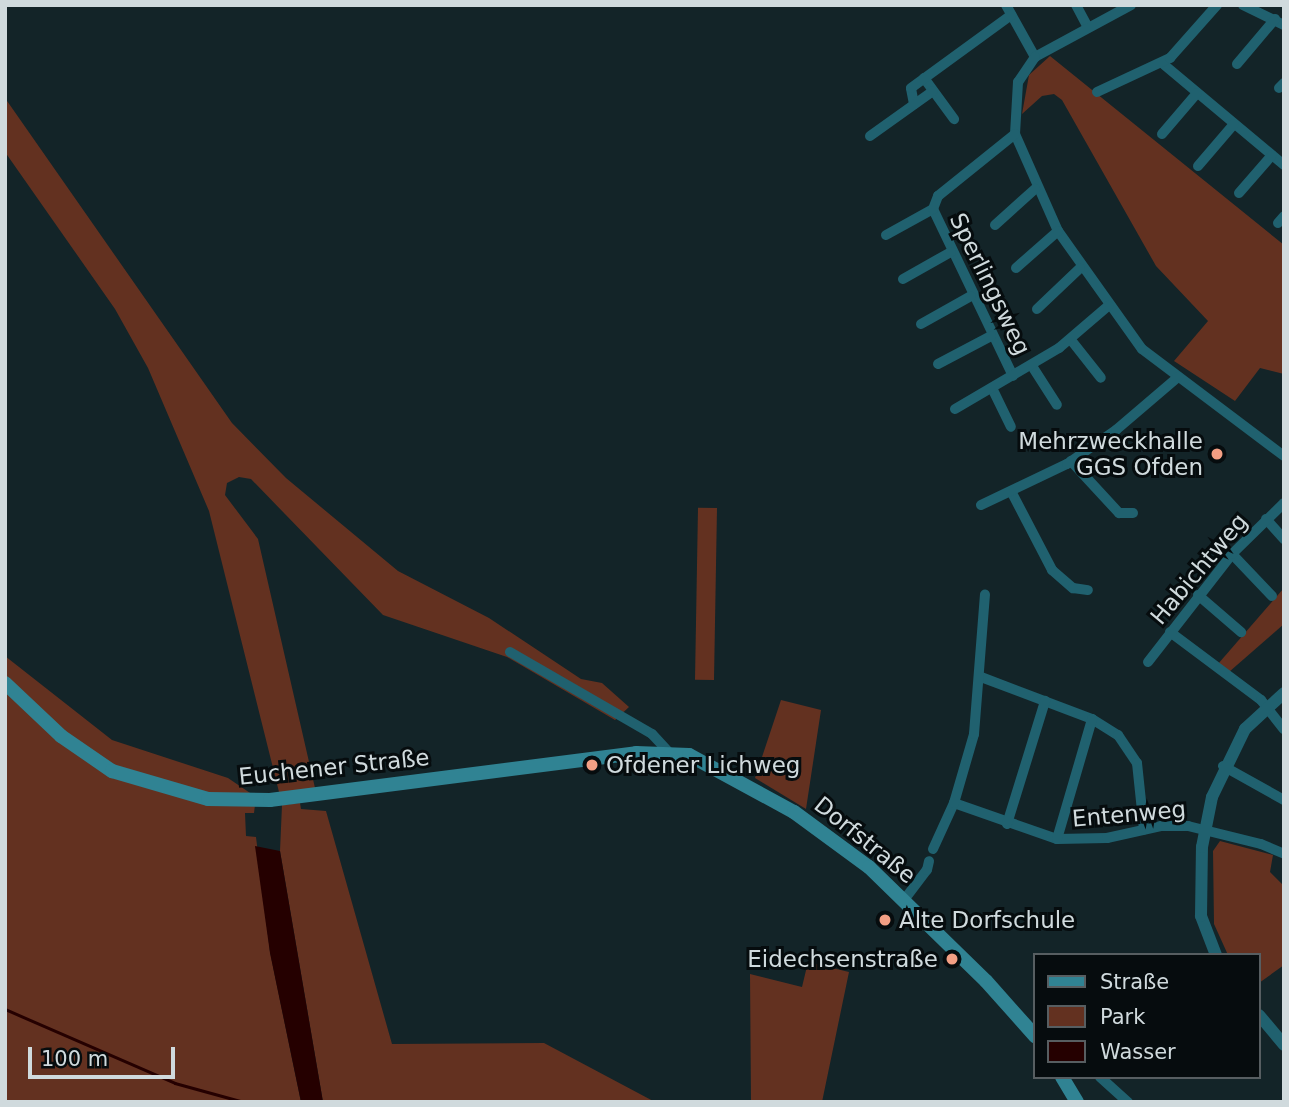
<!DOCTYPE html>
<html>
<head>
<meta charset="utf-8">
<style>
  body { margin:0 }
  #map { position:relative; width:1289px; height:1107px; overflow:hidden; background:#132428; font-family:"DejaVu Sans",sans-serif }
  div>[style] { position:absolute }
  .green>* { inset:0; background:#633120; transform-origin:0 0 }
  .water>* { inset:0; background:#250000 }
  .stream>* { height:2.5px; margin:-1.25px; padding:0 1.25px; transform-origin:1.25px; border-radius:1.25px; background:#250000 }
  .minor>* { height:10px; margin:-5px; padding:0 5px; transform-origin:5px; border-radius:5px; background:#20616f }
  .tertiary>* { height:12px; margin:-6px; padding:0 6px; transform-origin:6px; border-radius:6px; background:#20616f }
  .secondary>* { height:14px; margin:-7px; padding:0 7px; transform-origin:7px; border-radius:7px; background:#308393 }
  .dots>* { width:19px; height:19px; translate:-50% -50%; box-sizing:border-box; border:4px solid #060c0e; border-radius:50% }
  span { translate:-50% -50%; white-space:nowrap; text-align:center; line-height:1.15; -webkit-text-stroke:6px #060c0e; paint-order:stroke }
  .street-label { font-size:23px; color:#d0dadd }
  .poi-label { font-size:23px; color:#d0dadd }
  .right { translate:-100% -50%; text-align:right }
  .left { translate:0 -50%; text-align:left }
  .frame { position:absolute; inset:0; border:7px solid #d0dadd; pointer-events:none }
  .legend { position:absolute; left:1033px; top:953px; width:228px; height:126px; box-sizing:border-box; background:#060c0e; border:2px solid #575e61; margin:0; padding:9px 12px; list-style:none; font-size:21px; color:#d0dadd }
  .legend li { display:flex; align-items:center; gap:14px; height:35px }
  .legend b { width:35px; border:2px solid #575e61 }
  .scale { position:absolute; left:28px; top:1047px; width:147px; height:32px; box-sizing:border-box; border:4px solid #d0dadd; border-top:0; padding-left:9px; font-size:21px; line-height:24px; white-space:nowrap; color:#d0dadd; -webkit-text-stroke:5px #060c0e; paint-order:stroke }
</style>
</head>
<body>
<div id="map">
  <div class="green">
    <i style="clip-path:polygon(1050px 56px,1284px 245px,1284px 374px,1260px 368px,1235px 401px,1174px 361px,1208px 321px,1156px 266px,1062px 100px,1054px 94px,1042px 96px,1022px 114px,1029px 75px)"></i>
    <i style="clip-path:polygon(5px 98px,232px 423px,286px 478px,398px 571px,489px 618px,581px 679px,602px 683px,629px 707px,615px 720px,507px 657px,383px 615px,251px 479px,239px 477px,227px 483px,225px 495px,258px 539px,315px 788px,280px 796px,209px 511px,148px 368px,115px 309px,5px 152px)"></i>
    <i style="left:717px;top:508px;width:172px;height:19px;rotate:91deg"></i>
    <i style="clip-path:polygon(1284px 588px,1284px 624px,1229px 672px,1218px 664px)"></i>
    <i style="clip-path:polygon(5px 656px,112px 740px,228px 778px,256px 797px,254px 813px,245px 813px,246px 836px,256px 837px,270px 952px,301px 1102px,5px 1102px)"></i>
    <i style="clip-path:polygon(781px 700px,821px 710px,806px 809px,755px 778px)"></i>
    <i style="clip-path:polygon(300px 803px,301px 809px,326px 811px,392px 1044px,544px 1043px,655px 1102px,323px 1102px,280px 851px,282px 805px)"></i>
    <i style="clip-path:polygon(1220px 841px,1273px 855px,1270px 872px,1284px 886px,1284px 965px,1259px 983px,1259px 955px,1228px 955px,1214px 924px,1213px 851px)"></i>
    <i style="clip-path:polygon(808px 962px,849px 972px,822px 1102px,751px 1102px,750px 974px,802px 987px)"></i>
  </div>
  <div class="water">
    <i style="clip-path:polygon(255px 846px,280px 851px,323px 1102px,301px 1102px,270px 953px)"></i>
  </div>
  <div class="stream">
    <i style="left:5px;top:1009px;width:185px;rotate:23.5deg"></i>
    <i style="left:175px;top:1083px;width:72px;rotate:15.4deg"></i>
  </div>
  <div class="minor">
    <i style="left:1006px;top:5px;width:60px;rotate:60.9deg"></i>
    <i style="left:1076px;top:5px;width:24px;rotate:62deg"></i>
    <i style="left:1131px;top:5px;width:109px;rotate:151.6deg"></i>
    <i style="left:1035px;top:57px;width:30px;rotate:124deg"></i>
    <i style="left:1018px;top:82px;width:52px;rotate:93.3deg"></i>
    <i style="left:1015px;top:134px;width:106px;rotate:66.1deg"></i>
    <i style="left:1058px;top:231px;width:145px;rotate:54.6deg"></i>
    <i style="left:1142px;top:349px;width:178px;rotate:37deg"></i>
    <i style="left:1243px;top:5px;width:46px;rotate:26deg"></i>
    <i style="left:1162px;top:63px;width:159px;rotate:39.9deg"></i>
    <i style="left:1237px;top:64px;width:59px;rotate:-49.8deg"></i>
    <i style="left:924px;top:78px;width:51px;rotate:53.8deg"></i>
    <i style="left:1279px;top:88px;width:7px;rotate:-45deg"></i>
    <i style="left:1097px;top:92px;width:81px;rotate:-25deg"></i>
    <i style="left:1170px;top:58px;width:71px;rotate:-48.4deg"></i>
    <i style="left:914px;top:104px;width:16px;rotate:-101deg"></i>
    <i style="left:911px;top:88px;width:124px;rotate:-36.1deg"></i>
    <i style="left:1162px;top:134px;width:54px;rotate:-49.5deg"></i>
    <i style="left:870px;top:136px;width:77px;rotate:-35.5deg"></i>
    <i style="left:1198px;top:166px;width:55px;rotate:-49.4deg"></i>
    <i style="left:1239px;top:193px;width:50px;rotate:-49deg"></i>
    <i style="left:933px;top:209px;width:185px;rotate:64.4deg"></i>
    <i style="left:1278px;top:223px;width:9px;rotate:-49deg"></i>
    <i style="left:995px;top:225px;width:54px;rotate:-42deg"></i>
    <i style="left:886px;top:235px;width:54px;rotate:-29deg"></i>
    <i style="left:933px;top:209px;width:14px;rotate:-69deg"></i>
    <i style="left:938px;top:196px;width:99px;rotate:-38.8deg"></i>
    <i style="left:1016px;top:268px;width:56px;rotate:-41.4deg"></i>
    <i style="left:903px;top:279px;width:55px;rotate:-29.4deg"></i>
    <i style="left:1037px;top:309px;width:59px;rotate:-43.6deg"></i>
    <i style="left:921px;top:324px;width:57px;rotate:-29.2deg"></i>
    <i style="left:1071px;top:340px;width:48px;rotate:51.7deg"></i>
    <i style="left:938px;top:364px;width:60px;rotate:-27.8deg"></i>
    <i style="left:1032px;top:366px;width:46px;rotate:57.3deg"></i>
    <i style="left:992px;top:388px;width:43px;rotate:64deg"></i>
    <i style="left:955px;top:409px;width:121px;rotate:-30.4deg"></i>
    <i style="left:1059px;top:348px;width:65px;rotate:-40.6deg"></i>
    <i style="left:1071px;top:461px;width:71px;rotate:47.3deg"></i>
    <i style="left:1119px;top:513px;width:14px"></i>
    <i style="left:1012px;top:493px;width:87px;rotate:62.5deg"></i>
    <i style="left:1052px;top:570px;width:28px;rotate:41deg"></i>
    <i style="left:1073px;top:588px;width:15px;rotate:8deg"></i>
    <i style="left:981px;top:505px;width:95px;rotate:-25.5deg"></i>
    <i style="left:1067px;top:464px;width:60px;rotate:-34.8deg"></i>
    <i style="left:1116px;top:430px;width:82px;rotate:-40.5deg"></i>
    <i style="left:1266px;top:519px;width:27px;rotate:48deg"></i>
    <i style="left:1232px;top:554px;width:58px;rotate:46.4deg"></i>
    <i style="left:1198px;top:595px;width:57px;rotate:40.7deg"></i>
    <i style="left:1170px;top:632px;width:114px;rotate:36.8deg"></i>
    <i style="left:1261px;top:700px;width:37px;rotate:52deg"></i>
    <i style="left:510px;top:652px;width:164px;rotate:30deg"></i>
    <i style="left:652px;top:734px;width:23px;rotate:47deg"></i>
    <i style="left:1148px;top:662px;width:137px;rotate:-52.1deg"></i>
    <i style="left:1232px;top:554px;width:73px;rotate:-44.4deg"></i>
    <i style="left:981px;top:677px;width:119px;rotate:20.7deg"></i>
    <i style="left:1092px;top:719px;width:31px;rotate:32deg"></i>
    <i style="left:1118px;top:735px;width:34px;rotate:56deg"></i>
    <i style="left:1137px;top:763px;width:67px;rotate:84deg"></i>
    <i style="left:1223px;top:766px;width:70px;rotate:29.1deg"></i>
    <i style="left:954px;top:803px;width:109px;rotate:19.3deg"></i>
    <i style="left:1057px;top:839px;width:50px;rotate:-1.1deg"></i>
    <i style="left:1107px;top:838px;width:55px;rotate:-12.5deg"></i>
    <i style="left:1161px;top:826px;width:27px"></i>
    <i style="left:1188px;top:826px;width:75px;rotate:13.9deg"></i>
    <i style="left:1261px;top:844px;width:25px;rotate:23deg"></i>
    <i style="left:1007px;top:824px;width:129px;rotate:-72.8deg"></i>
    <i style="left:1057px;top:839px;width:125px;rotate:-73.7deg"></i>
    <i style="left:933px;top:849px;width:51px;rotate:-65.5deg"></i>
    <i style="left:954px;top:803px;width:72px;rotate:-73.8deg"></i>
    <i style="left:974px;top:734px;width:140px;rotate:-85.5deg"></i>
    <i style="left:904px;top:900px;width:38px;rotate:-53deg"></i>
    <i style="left:927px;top:870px;width:9px;rotate:-77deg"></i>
    <i style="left:1100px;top:1077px;width:38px;rotate:42deg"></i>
  </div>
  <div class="tertiary">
    <i style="left:1216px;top:955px;width:42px;rotate:-111deg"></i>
    <i style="left:1201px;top:916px;width:69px;rotate:-89.2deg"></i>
    <i style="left:1202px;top:847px;width:51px;rotate:-78.7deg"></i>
    <i style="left:1212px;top:797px;width:76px;rotate:-64.1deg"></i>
    <i style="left:1245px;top:729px;width:53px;rotate:-42.7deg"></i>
    <i style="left:1259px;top:1015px;width:39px;rotate:50deg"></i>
  </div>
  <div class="secondary">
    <i style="left:5px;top:683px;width:77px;rotate:43.4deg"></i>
    <i style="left:61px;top:736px;width:62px;rotate:34.5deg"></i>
    <i style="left:112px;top:771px;width:100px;rotate:16.3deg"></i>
    <i style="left:208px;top:799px;width:62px;rotate:0.9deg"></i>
    <i style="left:270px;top:800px;width:369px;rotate:-7.3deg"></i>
    <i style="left:636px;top:753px;width:53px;rotate:2.2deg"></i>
    <i style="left:689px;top:755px;width:119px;rotate:28.5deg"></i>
    <i style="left:794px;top:812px;width:93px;rotate:36.3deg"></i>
    <i style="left:869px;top:867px;width:163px;rotate:44.3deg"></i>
    <i style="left:986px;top:981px;width:74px;rotate:48.3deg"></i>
    <i style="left:1062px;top:1077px;width:29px;rotate:59deg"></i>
  </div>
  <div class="dots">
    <i style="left:1217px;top:454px;background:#f39f84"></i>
    <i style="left:592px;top:765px;background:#f39f84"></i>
    <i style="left:885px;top:920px;background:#f39f84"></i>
    <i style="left:952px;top:959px;background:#f39f84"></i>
  </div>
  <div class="street-label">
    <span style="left:990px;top:284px;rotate:64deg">Sperlingsweg</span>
    <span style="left:1199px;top:569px;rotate:-50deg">Habichtweg</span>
    <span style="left:334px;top:767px;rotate:-6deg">Euchener Straße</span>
    <span style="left:1129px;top:814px;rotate:-5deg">Entenweg</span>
    <span style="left:865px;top:840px;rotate:39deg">Dorfstraße</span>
  </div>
  <div class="poi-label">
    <span class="right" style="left:1203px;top:454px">Mehrzweckhalle<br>GGS Ofden</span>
    <span class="left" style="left:606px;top:765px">Ofdener Lichweg</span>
    <span class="left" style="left:899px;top:920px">Alte Dorfschule</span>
    <span class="right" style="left:938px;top:959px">Eidechsenstraße</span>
  </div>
  <div class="frame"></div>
  <ul class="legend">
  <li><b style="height:9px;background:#308393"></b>Straße</li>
  <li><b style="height:19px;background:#633120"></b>Park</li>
  <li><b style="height:19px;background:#250000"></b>Wasser</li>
  </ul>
  <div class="scale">100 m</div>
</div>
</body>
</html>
